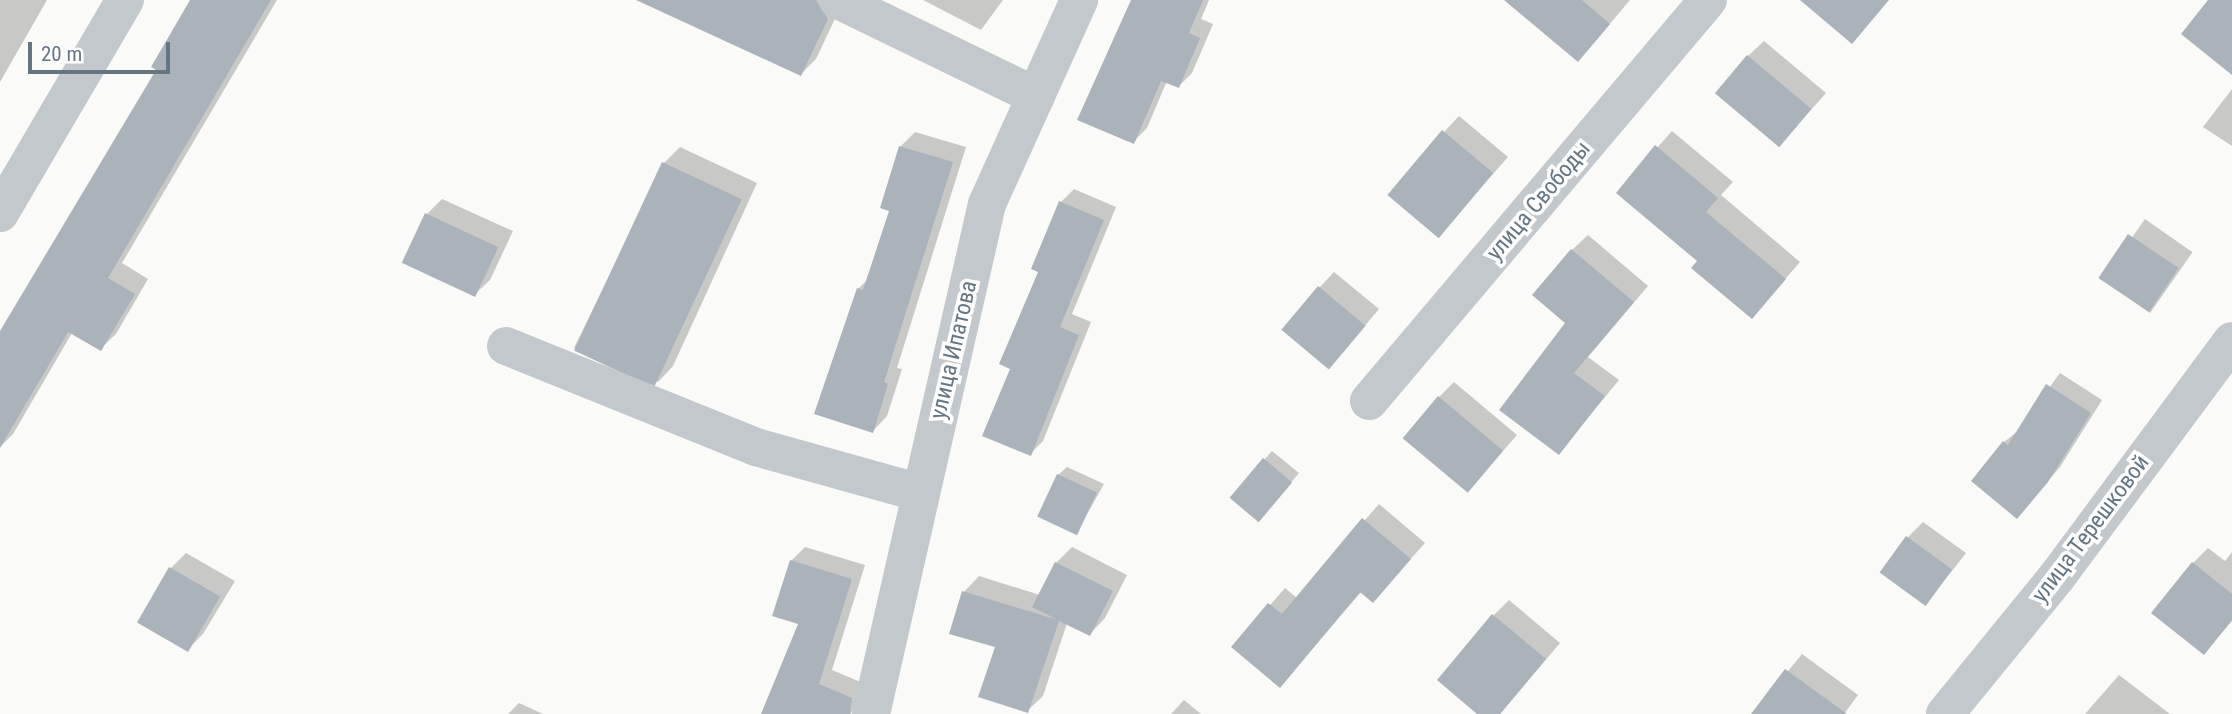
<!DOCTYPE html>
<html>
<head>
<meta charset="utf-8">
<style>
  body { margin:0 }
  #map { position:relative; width:2232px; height:714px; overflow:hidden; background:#fafaf8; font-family:"Roboto Condensed",sans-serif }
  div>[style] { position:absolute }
  .shadow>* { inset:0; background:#0003; transform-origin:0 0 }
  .building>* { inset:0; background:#aab3b9; transform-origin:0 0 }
  .minor>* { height:38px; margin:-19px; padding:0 19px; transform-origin:19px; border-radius:19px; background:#c3c8cc }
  span { translate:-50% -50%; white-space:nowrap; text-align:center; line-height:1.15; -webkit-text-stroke:7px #fff; paint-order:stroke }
  .street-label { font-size:23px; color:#657683 }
  .scale { position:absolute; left:28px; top:42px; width:142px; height:32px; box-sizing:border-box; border:4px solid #657683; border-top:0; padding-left:9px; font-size:21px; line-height:24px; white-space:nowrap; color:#657683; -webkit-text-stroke:5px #fff; paint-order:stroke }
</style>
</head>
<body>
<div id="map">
  <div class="shadow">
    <i style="clip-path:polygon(0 0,47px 0,0 82px)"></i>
    <i style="clip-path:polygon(224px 0,277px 0,122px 263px,148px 279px,116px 334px,100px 349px,72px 333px,13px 434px,0 447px,0 332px)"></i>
    <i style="clip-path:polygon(643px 0,833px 0,842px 4px,816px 59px,801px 74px)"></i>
    <i style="clip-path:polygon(923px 0,1003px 0,981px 30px)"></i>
    <i style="clip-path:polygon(1133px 0,1209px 0,1201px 19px,1213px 24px,1192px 73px,1179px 86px,1167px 81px,1147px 128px,1133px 142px)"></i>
    <i style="clip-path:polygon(1524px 0,1630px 0,1593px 44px)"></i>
    <i style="clip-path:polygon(1764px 41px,1826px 93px,1779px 146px,1748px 56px)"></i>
    <i style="clip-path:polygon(2232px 89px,2232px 146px,2203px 127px)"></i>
    <i style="clip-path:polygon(1459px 116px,1508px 157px,1438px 236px,1444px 132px)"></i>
    <i style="clip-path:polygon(1672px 131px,1733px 182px,1721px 195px,1800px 262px,1752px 317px,1699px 261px,1618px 192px)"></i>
    <i style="clip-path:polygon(915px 132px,966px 147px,897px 368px,902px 369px,887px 416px,873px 431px,858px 289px,869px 278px,891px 210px,900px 147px)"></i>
    <i style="clip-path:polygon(680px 147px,757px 183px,673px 366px,658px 382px,574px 348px,664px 163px)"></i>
    <i style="clip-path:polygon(1074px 189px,1116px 207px,1072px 314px,1091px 322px,1043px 441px,1030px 454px,1013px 368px,1061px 202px)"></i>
    <i style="clip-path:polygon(442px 199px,513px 231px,490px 280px,474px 295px,427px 214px)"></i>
    <i style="left:2145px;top:219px;width:58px;height:74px;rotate:35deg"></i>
    <i style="clip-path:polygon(1588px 235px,1648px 286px,1588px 357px,1619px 380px,1559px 453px,1572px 250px)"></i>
    <i style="clip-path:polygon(1334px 272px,1379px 309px,1344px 351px,1319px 288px)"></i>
    <i style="clip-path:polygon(2060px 373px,2102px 400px,2060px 467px,2017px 517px,2004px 442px,2018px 431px)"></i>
    <i style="clip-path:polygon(1454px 382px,1517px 435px,1468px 491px,1439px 397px)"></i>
    <i style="clip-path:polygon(1272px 451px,1299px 473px,1266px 512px,1231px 498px)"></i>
    <i style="clip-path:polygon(1067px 467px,1104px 484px,1077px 532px,1058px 475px)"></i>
    <i style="clip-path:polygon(1379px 504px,1425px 543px,1373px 601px,1362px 591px,1280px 686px,1234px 647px,1285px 588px,1297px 598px)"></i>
    <i style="clip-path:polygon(1923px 522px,1966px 553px,1926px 604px,1908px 537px)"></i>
    <i style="clip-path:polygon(805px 547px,865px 565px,832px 670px,863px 683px,851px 714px,763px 714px,800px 623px,791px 561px)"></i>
    <i style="clip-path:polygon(1072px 547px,1127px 575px,1105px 618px,1090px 634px,1067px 623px,1043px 696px,1027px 711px,997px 646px,964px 592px,979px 576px,1040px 595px,1056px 563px)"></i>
    <i style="clip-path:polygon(2208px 548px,2225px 561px,2232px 552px,2232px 621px,2204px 653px,2193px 563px)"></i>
    <i style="clip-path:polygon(186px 553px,235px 581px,203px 634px,188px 649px,171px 568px)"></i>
    <i style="clip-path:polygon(1509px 600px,1560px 643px,1500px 714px,1480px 714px,1493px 616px)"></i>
    <i style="clip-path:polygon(1802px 654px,1858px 695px,1844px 714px,1753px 714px)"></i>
    <i style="clip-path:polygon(2119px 675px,2170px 714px,2085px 714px)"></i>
    <i style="clip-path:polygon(1184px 700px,1201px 714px,1171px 714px)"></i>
    <i style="clip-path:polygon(519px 703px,543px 714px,508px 714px)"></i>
  </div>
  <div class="building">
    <i style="clip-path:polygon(190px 0,271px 0,108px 278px,135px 294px,101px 351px,68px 332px,0 448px,0 331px,156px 70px,151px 67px)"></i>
    <i style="clip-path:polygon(636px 0,816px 0,828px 19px,801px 76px)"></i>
    <i style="clip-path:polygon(1131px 0,1203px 0,1189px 33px,1200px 38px,1179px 88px,1161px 81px,1134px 144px,1077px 120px)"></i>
    <i style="clip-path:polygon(1504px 0,1582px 0,1610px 24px,1578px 62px)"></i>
    <i style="clip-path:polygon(1800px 0,1889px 0,1852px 44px)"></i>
    <i style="clip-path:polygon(2208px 0,2232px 0,2232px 75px,2181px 34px)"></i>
    <i style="left:1747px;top:55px;width:84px;height:50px;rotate:40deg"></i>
    <i style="left:1442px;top:130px;width:67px;height:85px;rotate:40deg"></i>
    <i style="clip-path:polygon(1655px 145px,1718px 198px,1706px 212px,1786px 279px,1752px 319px,1691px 268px,1697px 261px,1616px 193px)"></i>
    <i style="clip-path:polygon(899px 146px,953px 162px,884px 382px,888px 384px,873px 433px,814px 414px,857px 288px,863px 290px,889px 211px,880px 208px)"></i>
    <i style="left:662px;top:162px;width:88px;height:208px;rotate:25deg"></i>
    <i style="clip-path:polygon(1059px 201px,1104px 220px,1060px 327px,1079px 335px,1031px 456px,982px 436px,1010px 369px,999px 364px,1038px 272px,1031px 269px)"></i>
    <i style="left:425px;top:213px;width:81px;height:55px;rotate:25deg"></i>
    <i style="left:2128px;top:234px;width:61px;height:53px;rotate:34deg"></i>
    <i style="clip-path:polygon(1571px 249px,1634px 302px,1574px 373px,1605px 396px,1559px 455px,1499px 410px,1565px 323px,1532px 295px)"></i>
    <i style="left:1318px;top:286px;width:62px;height:57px;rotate:40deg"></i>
    <i style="clip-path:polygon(2046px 384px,2091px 413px,2048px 482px,2017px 519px,1971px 481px,2003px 441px,2008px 445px)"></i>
    <i style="left:1438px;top:396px;width:85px;height:55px;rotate:40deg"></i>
    <i style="left:1263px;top:458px;width:38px;height:52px;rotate:40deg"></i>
    <i style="left:1057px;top:474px;width:44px;height:47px;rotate:25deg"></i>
    <i style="clip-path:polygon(1362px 518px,1411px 559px,1373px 603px,1360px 592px,1280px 688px,1231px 647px,1268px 603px,1282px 614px)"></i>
    <i style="left:1906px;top:536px;width:57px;height:45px;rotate:36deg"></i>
    <i style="clip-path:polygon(790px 560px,852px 579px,819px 684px,852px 698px,850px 714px,761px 714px,798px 624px,772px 616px)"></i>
    <i style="clip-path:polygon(1055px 562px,1113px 591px,1090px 636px,1059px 621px,1028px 713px,978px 697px,995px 647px,949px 634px,962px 591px,1058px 620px,1032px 607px)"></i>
    <i style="clip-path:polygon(2192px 562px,2232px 594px,2232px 620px,2204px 655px,2151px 613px)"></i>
    <i style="left:169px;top:567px;width:59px;height:64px;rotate:30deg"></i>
    <i style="clip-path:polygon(1492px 614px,1546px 659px,1500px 714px,1477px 714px,1437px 680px)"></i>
    <i style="clip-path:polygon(1785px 669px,1847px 714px,1751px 714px)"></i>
  </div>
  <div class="minor">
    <i style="left:838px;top:0;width:220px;rotate:25.9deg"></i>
    <i style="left:0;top:213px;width:247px;rotate:-59.6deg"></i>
    <i style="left:506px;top:346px;width:270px;rotate:22deg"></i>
    <i style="left:756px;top:447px;width:171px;rotate:15.6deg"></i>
    <i style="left:1369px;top:401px;width:525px;rotate:-49.79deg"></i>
    <i style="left:871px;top:714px;width:523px;rotate:-77.19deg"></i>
    <i style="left:987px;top:204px;width:224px;rotate:-65.7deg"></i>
    <i style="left:1945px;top:714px;width:176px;rotate:-50.8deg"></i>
    <i style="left:2056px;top:578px;width:295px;rotate:-53.4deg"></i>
  </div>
  <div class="street-label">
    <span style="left:1539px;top:201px;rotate:-50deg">улица Свободы</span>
    <span style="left:954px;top:350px;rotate:-77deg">улица Ипатова</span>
    <span style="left:2091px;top:529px;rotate:-53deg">улица Терешковой</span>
  </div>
  <div class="scale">20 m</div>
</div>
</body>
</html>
